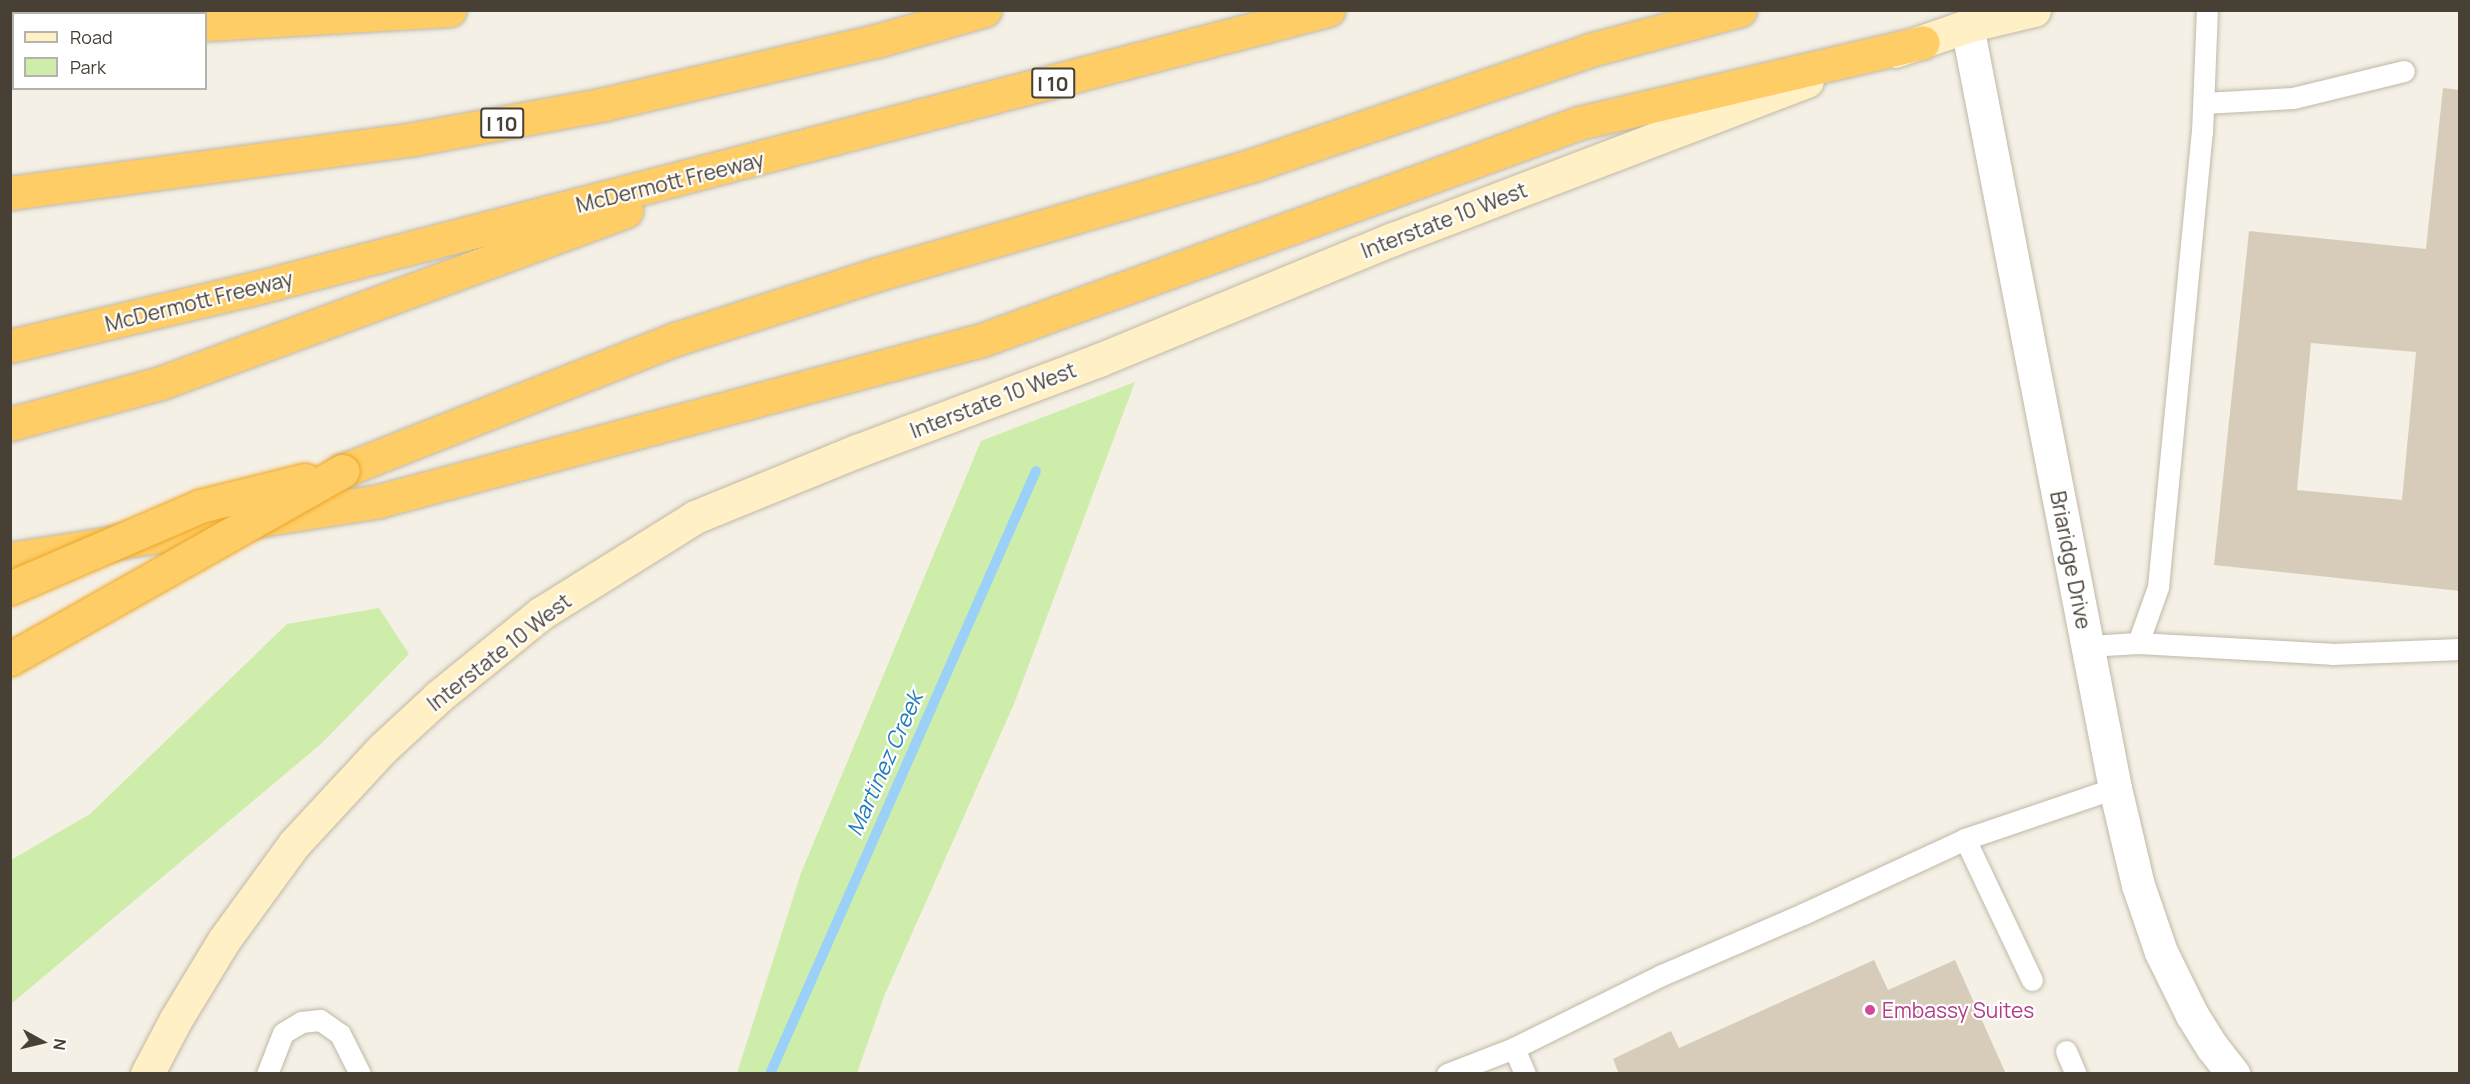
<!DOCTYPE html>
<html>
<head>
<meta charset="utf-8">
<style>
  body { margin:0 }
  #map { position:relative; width:2470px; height:1084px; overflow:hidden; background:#f4f0e5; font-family:Manrope,sans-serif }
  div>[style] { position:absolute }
  .green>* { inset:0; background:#ceedaa }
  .stream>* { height:10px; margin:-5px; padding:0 5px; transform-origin:5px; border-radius:5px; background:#9bd1f8 }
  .building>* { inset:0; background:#d7ccba }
  .roads { filter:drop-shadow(0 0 2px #c1b8a7) drop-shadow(0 0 2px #c1b8a7) }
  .service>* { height:21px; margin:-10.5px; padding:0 10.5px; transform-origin:10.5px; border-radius:10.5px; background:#fff }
  .tertiary>* { height:33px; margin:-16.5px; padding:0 16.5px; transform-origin:16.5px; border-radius:16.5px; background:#fff }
  .secondary>* { height:33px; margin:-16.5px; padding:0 16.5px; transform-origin:16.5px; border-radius:16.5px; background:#fff1c5 }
  .motorway>* { height:33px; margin:-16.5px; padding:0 16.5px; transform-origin:16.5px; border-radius:16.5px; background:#ffcd66 }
  .bridges { filter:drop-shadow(0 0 2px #eda627) drop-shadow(0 0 2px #eda627) }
  .motorway-bridge>* { height:33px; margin:-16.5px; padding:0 16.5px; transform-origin:16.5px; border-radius:16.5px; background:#ffcd66 }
  .dots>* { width:16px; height:16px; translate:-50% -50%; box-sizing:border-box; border:3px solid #fff; border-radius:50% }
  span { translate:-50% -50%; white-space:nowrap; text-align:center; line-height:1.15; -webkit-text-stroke:4.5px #fff; paint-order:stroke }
  .shield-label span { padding:2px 4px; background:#fff; border:2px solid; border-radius:4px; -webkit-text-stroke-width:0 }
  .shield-label { font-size:20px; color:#484034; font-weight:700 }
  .street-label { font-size:21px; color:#484034 }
  .hotel-label { font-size:21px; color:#b23c85 }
  .left { translate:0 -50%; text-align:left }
  .water-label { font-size:22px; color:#227bbf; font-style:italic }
  .frame { position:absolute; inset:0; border:12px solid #484034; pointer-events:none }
  .legend { position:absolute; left:12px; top:12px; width:195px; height:78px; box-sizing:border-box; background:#fff; border:2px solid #b6b3ae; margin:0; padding:8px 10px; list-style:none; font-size:18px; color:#484034 }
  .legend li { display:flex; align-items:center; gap:12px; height:30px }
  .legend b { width:30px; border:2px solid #b6b3ae }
  .north { position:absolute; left:12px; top:1012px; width:60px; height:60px; -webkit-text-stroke:4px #fff; paint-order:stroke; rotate:98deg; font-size:16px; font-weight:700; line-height:24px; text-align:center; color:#484034 }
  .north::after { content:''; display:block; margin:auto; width:21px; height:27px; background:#484034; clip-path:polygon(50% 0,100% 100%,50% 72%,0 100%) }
</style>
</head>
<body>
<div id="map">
  <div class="green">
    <i style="clip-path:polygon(1135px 382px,1014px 704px,885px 994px,857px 1073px,737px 1073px,801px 873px,981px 441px)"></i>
    <i style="clip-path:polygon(379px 608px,409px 654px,321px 744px,11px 1004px,11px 860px,90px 814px,287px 624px)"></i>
  </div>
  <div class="stream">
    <i style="left:770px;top:1074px;width:659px;rotate:-66.2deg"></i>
  </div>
  <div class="building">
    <i style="clip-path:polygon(evenodd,2443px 88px,2460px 90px,2460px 591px,2214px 565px,2249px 231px,2426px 249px,2443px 88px,2311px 343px,2416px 352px,2402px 500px,2297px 490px,2311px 343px)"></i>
    <i style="clip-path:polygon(1874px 960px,1888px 990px,1955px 960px,2006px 1074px,1619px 1074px,1613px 1059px,1671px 1031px,1679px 1048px)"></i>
  </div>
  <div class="roads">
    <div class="service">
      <i style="left:2204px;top:103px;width:89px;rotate:-3.2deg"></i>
      <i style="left:2293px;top:98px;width:114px;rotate:-13.7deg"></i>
      <i style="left:2138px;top:643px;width:194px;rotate:3.2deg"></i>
      <i style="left:2332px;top:654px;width:128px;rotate:-2.2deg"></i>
      <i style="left:2088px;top:646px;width:50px;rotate:-3.4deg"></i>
      <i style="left:2138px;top:643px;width:59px;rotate:-70.3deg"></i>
      <i style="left:2158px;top:587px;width:456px;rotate:-84.5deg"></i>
      <i style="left:2202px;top:133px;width:123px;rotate:-87.7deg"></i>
      <i style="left:1965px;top:839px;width:156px;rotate:64.6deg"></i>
      <i style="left:1514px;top:1048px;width:28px;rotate:67deg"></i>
      <i style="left:2066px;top:1051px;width:25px;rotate:67deg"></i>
      <i style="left:267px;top:1074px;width:44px;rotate:-68.7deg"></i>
      <i style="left:283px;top:1033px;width:21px;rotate:-31deg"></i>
      <i style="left:301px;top:1022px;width:19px;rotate:-6deg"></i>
      <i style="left:320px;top:1020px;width:24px;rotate:35deg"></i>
      <i style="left:340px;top:1034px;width:45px;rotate:63.4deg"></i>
      <i style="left:1447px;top:1074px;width:72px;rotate:-21.2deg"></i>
      <i style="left:1514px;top:1048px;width:165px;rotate:-26.3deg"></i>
      <i style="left:1662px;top:975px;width:154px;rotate:-23.4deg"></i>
      <i style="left:1803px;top:914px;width:179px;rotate:-24.8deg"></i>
      <i style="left:1965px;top:839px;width:158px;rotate:-18.8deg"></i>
    </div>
    <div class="tertiary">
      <i style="left:1967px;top:26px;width:776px;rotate:79.01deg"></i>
      <i style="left:2115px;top:788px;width:100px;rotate:76.7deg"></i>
      <i style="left:2138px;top:885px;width:71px;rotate:71.1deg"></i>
      <i style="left:2161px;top:952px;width:70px;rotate:63.8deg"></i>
      <i style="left:2192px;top:1015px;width:39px;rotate:58deg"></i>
      <i style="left:2213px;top:1048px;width:33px;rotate:52deg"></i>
    </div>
    <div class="secondary">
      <i style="left:1895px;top:51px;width:76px;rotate:-19.1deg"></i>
      <i style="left:1967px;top:26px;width:69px;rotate:-13.4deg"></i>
      <i style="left:147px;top:1074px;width:62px;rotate:-62.2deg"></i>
      <i style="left:176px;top:1019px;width:92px;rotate:-58.7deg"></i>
      <i style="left:224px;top:940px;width:119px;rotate:-53.9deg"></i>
      <i style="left:294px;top:844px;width:131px;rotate:-47.2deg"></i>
      <i style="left:383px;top:748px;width:75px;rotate:-42.8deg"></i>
      <i style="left:438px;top:697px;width:132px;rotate:-39.1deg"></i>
      <i style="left:540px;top:614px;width:183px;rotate:-32deg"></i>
      <i style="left:695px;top:517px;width:175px;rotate:-22.2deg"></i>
      <i style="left:857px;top:451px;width:259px;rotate:-20.6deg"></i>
      <i style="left:1099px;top:360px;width:318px;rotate:-22.4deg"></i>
      <i style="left:1393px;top:239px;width:443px;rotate:-20.9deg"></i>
    </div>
    <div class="motorway">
      <i style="left:206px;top:24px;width:244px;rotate:-3.3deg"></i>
      <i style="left:10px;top:35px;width:4px"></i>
      <i style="left:10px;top:193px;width:407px;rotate:-7.6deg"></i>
      <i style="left:413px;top:139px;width:195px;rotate:-10.3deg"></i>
      <i style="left:605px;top:104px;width:278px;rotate:-13.1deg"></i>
      <i style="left:876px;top:41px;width:113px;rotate:-15.9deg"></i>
      <i style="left:10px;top:346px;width:249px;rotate:-13.3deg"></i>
      <i style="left:252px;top:289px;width:1112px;rotate:-14.54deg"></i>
      <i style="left:10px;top:424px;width:156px;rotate:-15.2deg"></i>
      <i style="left:161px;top:383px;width:496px;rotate:-20.3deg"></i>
      <i style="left:342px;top:471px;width:359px;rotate:-21.6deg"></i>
      <i style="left:676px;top:339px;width:209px;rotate:-17.8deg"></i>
      <i style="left:875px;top:275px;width:394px;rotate:-16.2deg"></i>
      <i style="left:1253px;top:165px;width:356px;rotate:-18.8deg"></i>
      <i style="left:1590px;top:50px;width:155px;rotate:-14.9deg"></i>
      <i style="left:10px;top:559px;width:374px;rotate:-8.9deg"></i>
      <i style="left:379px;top:501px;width:624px;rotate:-14.95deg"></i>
      <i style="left:982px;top:340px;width:635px;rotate:-19.98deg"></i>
      <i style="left:1579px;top:123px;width:353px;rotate:-13.2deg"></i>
    </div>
  </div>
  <div class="bridges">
    <div class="motorway-bridge">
      <i style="left:10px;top:588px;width:207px;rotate:-23.3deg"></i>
      <i style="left:200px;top:506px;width:108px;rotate:-13.9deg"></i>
      <i style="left:10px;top:659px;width:382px;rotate:-29.5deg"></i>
    </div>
  </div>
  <div class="dots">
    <i style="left:1870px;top:1010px;background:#d1479c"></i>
  </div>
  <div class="shield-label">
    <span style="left:1053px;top:83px">I 10</span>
    <span style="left:502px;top:123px">I 10</span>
  </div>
  <div class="street-label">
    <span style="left:670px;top:182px;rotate:-14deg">McDermott Freeway</span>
    <span style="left:1444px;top:220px;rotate:-21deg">Interstate 10 West</span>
    <span style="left:199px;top:301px;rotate:-14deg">McDermott Freeway</span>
    <span style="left:993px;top:400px;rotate:-21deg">Interstate 10 West</span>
    <span style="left:2071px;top:560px;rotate:79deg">Briaridge Drive</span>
    <span style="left:499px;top:652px;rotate:-38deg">Interstate 10 West</span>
  </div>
  <div class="hotel-label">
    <span class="left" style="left:1882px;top:1010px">Embassy Suites</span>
  </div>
  <div class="water-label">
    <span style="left:885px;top:764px;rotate:-66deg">Martinez Creek</span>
  </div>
  <div class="frame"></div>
  <ul class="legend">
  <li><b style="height:8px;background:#fff1c5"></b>Road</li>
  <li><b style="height:16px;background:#ceedaa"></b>Park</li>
  </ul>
  <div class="north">N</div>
</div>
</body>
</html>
